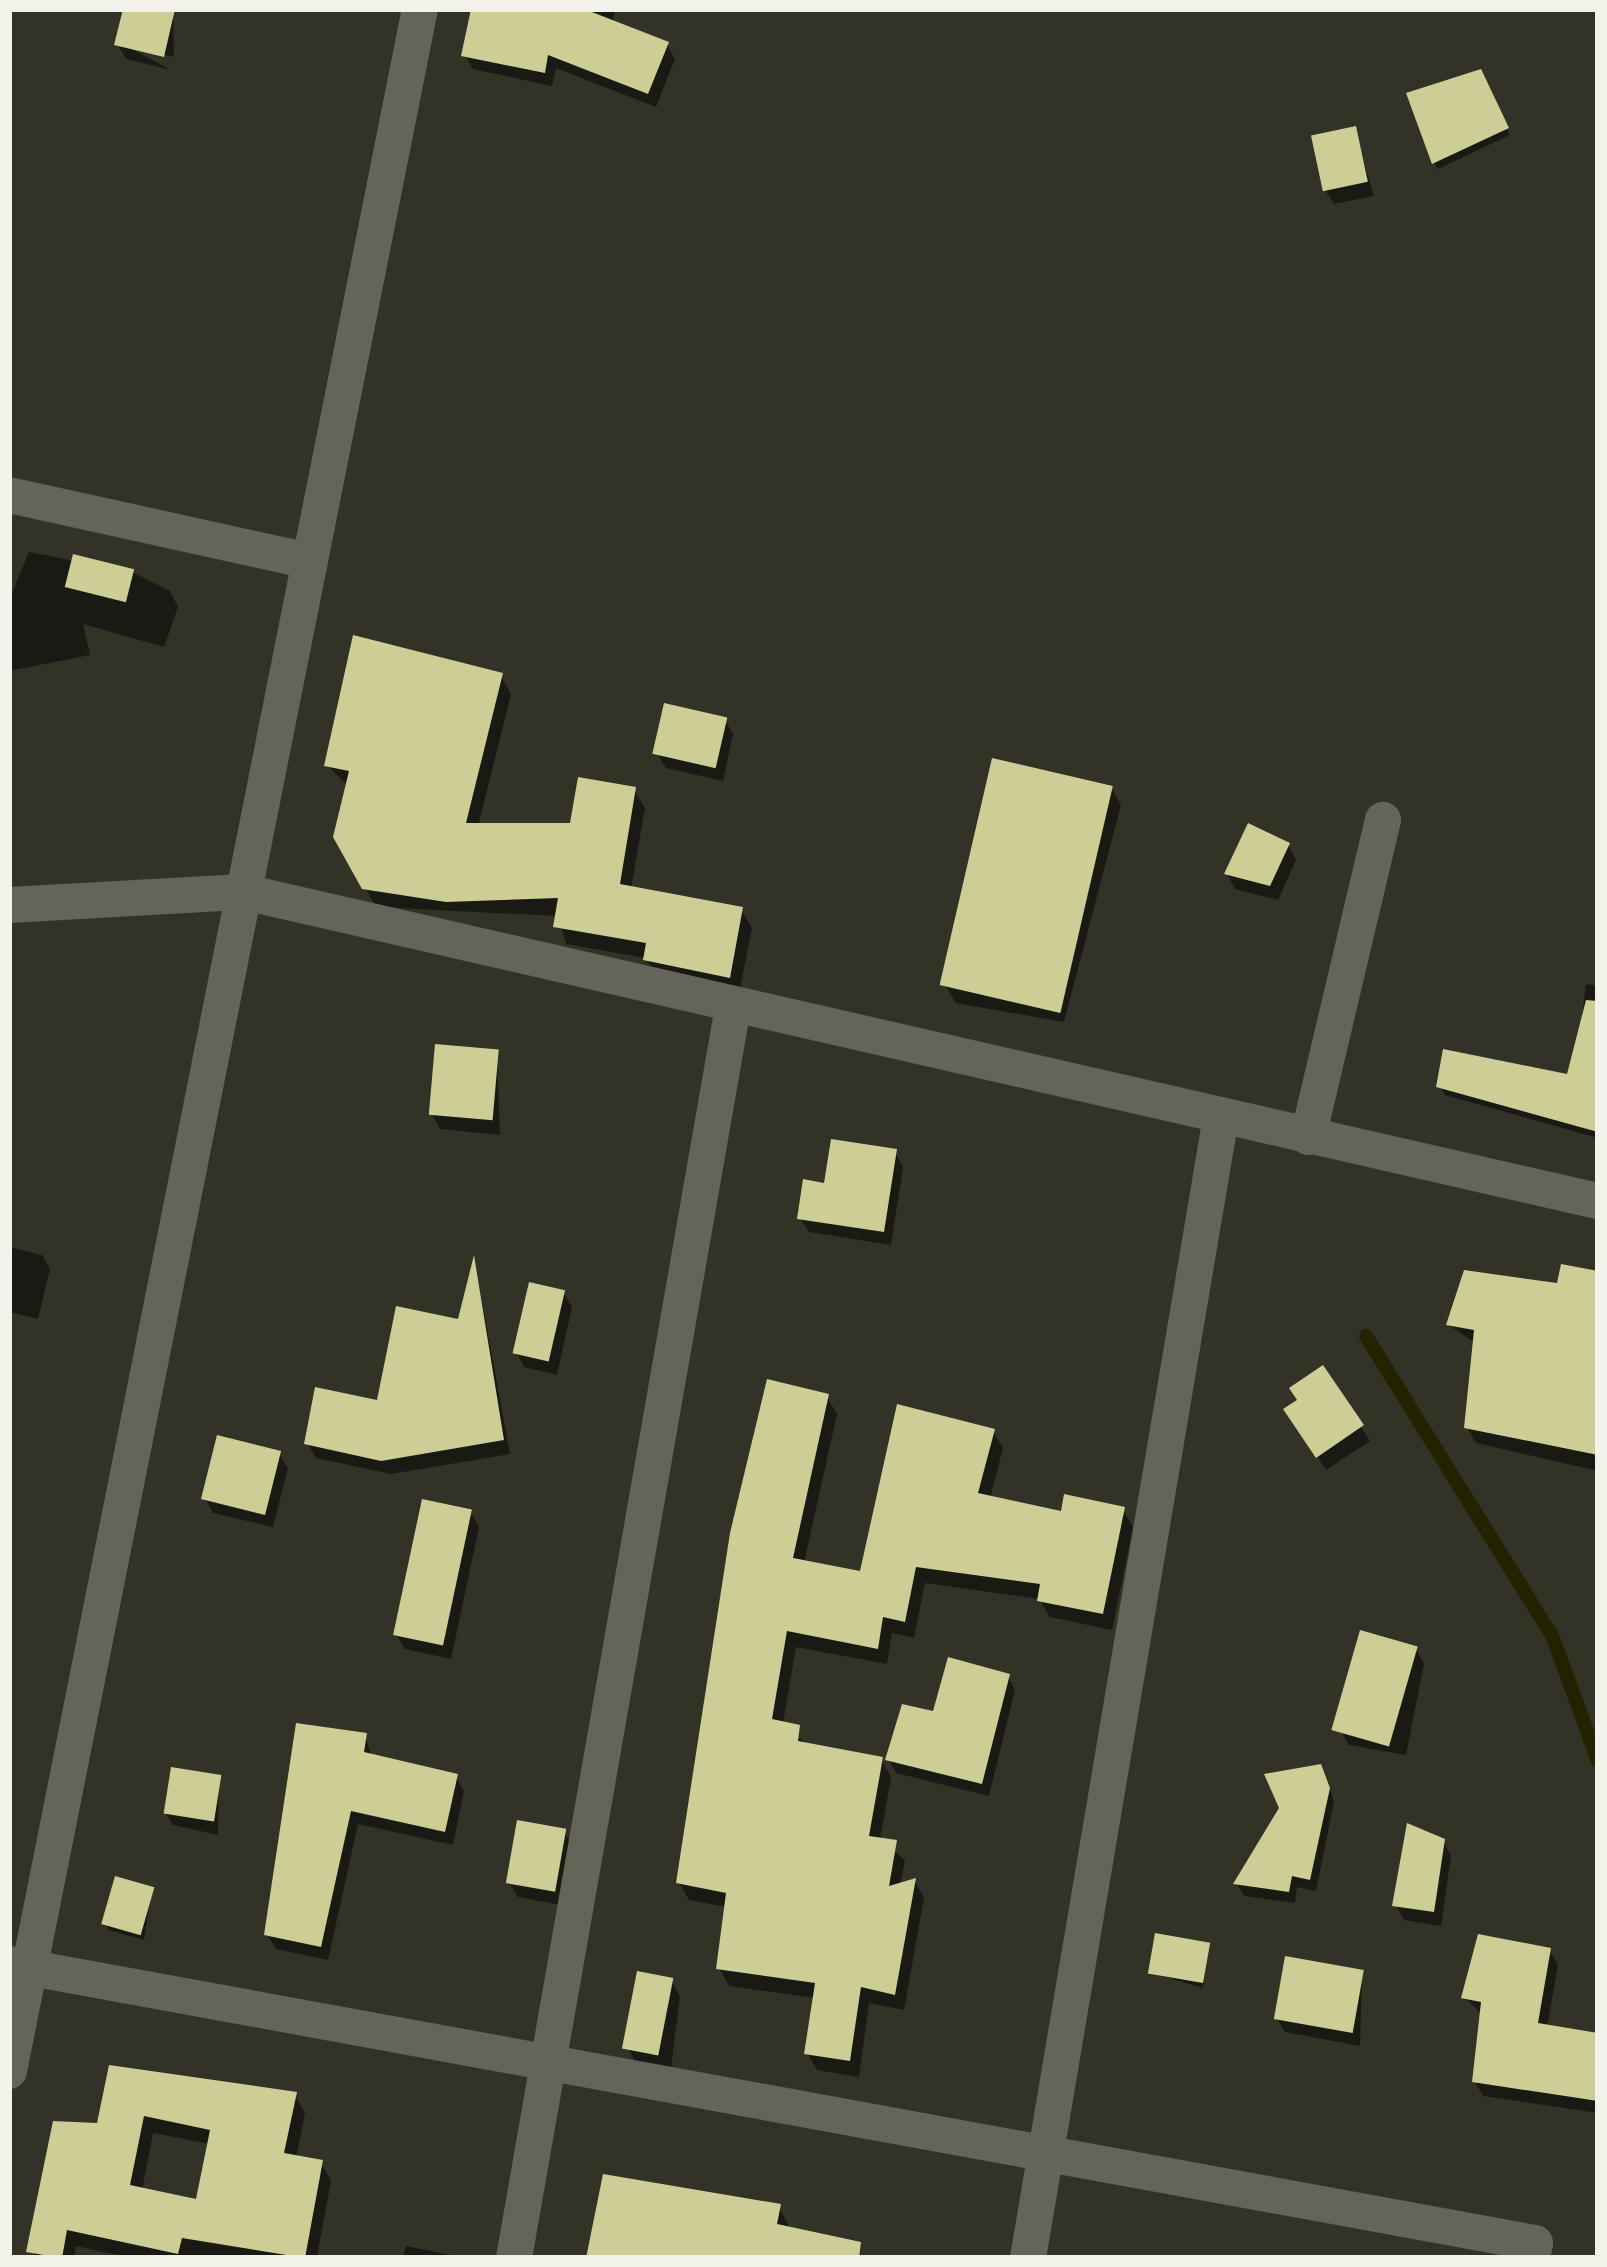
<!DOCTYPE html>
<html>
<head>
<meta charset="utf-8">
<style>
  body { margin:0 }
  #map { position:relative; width:1607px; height:2267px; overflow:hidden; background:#323227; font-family:"Public Sans",sans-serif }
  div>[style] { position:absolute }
  .shadow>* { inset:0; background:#0007 }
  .stream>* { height:14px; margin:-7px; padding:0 7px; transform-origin:7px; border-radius:7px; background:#242300 }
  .building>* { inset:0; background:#cdce96; transform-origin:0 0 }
  .minor>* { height:36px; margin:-18px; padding:0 18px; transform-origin:18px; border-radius:18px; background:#646458 }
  span { translate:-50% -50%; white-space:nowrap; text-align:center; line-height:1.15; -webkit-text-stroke:12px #28281d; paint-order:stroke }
  .frame { position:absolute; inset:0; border:12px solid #f2f2eb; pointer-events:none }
</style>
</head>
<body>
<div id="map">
  <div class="shadow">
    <i style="clip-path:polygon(126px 9px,173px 15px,174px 57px,124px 45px,171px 70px,126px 59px,118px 45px)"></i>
    <i style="clip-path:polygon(474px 9px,616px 9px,612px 23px,667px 45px,675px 59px,656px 107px,556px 68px,552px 86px,473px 69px,465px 55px)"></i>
    <i style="clip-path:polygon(1479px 73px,1510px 135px,1438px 169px,1434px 163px)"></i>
    <i style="clip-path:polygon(1354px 129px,1374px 196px,1334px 204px,1325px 190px)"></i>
    <i style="clip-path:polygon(29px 552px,132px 572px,170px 591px,178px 607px,164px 647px,83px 624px,90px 655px,9px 671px,9px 600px)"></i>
    <i style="clip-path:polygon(501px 676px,511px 694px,478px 826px,573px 826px,634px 790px,645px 808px,631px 889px,741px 910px,752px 928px,739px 994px,657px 978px,645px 958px,566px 944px,558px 916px,376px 907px,337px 837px,348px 786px,327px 765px)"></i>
    <i style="clip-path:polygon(725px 720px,733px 734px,723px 781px,666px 768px,657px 754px)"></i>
    <i style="clip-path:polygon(1111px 788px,1121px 805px,1064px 1022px,956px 1003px,945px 985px)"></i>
    <i style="clip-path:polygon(1288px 845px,1296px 860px,1278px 900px,1235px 889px,1227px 874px)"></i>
    <i style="clip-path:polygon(1586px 984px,1598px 986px,1598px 1138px,1445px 1095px,1440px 1086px,1574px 1079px)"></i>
    <i style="clip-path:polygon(497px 1053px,500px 1135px,440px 1129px,432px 1115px)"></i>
    <i style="clip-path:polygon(895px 1152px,903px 1167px,891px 1245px,809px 1232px,800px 1218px,827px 1186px)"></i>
    <i style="clip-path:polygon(9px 1247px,42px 1255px,50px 1269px,38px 1319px,9px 1312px)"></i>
    <i style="clip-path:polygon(475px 1263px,510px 1454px,391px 1474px,316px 1458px,307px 1443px,379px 1404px,460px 1323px)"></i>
    <i style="clip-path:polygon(1598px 1274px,1598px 1471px,1476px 1443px,1467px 1427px,1475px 1343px,1449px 1325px)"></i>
    <i style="clip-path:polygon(563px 1292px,572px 1307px,557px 1375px,524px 1367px,516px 1352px)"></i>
    <i style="clip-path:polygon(827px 1397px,837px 1414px,804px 1563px,862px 1574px,993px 1431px,1003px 1448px,990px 1499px,1063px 1514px,1123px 1510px,1133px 1527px,1112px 1630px,1050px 1617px,1039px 1599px,925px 1583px,914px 1638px,892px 1633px,887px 1664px,796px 1647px,783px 1724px,809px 1746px,881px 1759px,891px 1777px,880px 1840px,905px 1860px,900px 1886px,915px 1881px,924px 1898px,904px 2010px,869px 2003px,859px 2077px,817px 2070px,807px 2053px,815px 1998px,729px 1986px,719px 1968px,727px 1907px,689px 1900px,679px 1882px)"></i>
    <i style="clip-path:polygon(1295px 1424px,1361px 1427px,1370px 1441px,1326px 1470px)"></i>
    <i style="clip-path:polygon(279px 1454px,288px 1468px,273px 1527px,213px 1513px,205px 1498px)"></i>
    <i style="clip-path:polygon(471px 1513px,479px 1527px,451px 1659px,405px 1649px,396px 1634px)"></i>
    <i style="clip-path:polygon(1416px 1649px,1424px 1664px,1406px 1755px,1349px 1745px,1341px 1731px)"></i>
    <i style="clip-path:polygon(1008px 1676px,1015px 1690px,989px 1796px,896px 1773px,889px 1760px,935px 1715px)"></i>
    <i style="clip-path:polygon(365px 1736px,372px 1757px,456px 1777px,464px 1791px,453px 1845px,358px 1824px,328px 1960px,276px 1949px,267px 1934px)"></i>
    <i style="clip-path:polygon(219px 1778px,218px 1835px,173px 1825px,165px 1812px)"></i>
    <i style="clip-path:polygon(1327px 1779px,1334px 1801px,1316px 1891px,1297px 1887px,1295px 1903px,1244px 1896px,1237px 1884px)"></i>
    <i style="clip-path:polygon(564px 1832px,573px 1846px,562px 1905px,518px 1897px,509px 1882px)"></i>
    <i style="clip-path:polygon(1443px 1841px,1451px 1856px,1441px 1926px,1404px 1920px,1396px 1906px)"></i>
    <i style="clip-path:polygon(152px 1889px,144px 1940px,109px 1930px,106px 1924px)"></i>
    <i style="clip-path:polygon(1208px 1946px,1203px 1988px,1152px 1973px)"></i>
    <i style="clip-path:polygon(1549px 1950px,1558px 1965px,1547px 2027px,1598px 2036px,1598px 2113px,1483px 2096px,1475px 2082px,1482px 2014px,1464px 1997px)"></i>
    <i style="clip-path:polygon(1362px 1972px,1360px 2046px,1285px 2032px,1277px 2019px)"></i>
    <i style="clip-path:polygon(671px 1981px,680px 1996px,671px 2069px,636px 2063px,628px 2048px)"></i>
    <i style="clip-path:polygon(evenodd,111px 2068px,295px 2095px,305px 2113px,296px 2159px,321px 2163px,331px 2181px,317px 2256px,326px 2258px,131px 2258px,76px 2246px,74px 2258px,33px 2258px,100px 2126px,111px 2068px,153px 2133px,210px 2144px,198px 2202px,142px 2191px,153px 2133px)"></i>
    <i style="clip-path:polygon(779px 2207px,805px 2258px,590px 2258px)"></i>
    <i style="clip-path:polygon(406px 2246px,456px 2256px,457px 2258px,403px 2258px)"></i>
  </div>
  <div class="stream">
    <i style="left:1366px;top:1336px;width:355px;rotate:58.2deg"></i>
    <i style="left:1553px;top:1638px;width:131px;rotate:69.9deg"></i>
  </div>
  <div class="building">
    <i style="clip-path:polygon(123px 9px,175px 9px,164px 57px,114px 45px)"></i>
    <i style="clip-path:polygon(471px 9px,584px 9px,669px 42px,648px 94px,548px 55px,545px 73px,461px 56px)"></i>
    <i style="clip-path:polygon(1481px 69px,1509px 128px,1432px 164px,1406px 93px)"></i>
    <i style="left:1356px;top:126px;width:57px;height:46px;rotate:78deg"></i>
    <i style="left:73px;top:554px;width:63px;height:34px;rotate:14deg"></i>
    <i style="clip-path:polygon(353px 635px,503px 673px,466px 823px,570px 823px,578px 777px,636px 787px,620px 884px,743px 907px,730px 978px,643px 960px,646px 943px,553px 927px,558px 898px,446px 902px,362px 889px,333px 837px,349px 771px,324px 766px)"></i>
    <i style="left:664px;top:703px;width:65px;height:52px;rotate:13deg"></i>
    <i style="left:992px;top:758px;width:124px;height:233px;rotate:13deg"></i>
    <i style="clip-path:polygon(1248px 823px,1290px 843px,1270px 886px,1224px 874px)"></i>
    <i style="clip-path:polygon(1586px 1000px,1598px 1001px,1598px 1132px,1436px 1087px,1443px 1049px,1567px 1074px)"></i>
    <i style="left:435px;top:1044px;width:64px;height:71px;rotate:5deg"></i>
    <i style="clip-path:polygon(831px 1139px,897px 1149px,884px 1232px,797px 1219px,803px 1179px,824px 1183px)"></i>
    <i style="clip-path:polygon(474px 1255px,504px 1440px,381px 1461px,304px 1444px,315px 1387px,377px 1400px,396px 1306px,458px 1319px)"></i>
    <i style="clip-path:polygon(1561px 1264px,1598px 1271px,1598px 1455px,1464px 1428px,1474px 1330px,1446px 1325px,1464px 1270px,1557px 1283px)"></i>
    <i style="left:529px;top:1282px;width:37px;height:73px;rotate:13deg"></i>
    <i style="clip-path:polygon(1323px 1365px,1364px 1425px,1316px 1458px,1283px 1409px,1297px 1400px,1289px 1388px)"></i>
    <i style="clip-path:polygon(767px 1379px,829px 1394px,793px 1558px,860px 1571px,897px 1404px,995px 1429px,978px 1493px,1061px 1511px,1064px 1494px,1125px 1507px,1103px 1614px,1037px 1601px,1040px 1584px,916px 1567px,905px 1622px,883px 1617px,878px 1649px,787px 1631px,772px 1719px,800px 1725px,798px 1741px,883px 1757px,869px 1836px,897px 1840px,889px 1886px,916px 1878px,895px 1995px,861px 1987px,850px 2061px,804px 2054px,815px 1983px,716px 1969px,726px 1893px,676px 1883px,730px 1533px)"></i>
    <i style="left:217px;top:1435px;width:66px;height:66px;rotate:14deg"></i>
    <i style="left:422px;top:1499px;width:51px;height:139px;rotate:12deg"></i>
    <i style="left:1360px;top:1630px;width:60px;height:104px;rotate:16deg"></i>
    <i style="clip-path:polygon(948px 1657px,1010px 1674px,982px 1784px,885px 1760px,902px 1704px,933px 1711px)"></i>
    <i style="clip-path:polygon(296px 1723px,367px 1733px,364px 1752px,458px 1774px,445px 1832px,351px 1811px,321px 1947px,264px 1935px)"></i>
    <i style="clip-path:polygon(1321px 1764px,1330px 1788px,1310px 1880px,1292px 1876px,1289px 1892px,1233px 1884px,1279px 1808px,1264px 1774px)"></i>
    <i style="left:171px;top:1767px;width:51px;height:47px;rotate:9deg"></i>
    <i style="left:517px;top:1820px;width:50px;height:64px;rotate:10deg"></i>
    <i style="clip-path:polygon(1407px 1823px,1445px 1839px,1434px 1912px,1392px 1906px)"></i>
    <i style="left:115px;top:1876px;width:41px;height:50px;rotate:16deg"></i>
    <i style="left:1155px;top:1933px;width:56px;height:41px;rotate:10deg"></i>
    <i style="clip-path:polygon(1478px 1934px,1551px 1948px,1538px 2023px,1598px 2033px,1598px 2101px,1472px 2082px,1481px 2002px,1461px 1998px)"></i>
    <i style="left:1285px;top:1956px;width:80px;height:64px;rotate:10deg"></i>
    <i style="left:637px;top:1971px;width:37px;height:79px;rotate:11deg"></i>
    <i style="clip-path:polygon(evenodd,109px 2065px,297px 2092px,284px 2153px,323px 2160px,305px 2258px,182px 2238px,178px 2254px,67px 2230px,62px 2258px,26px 2252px,53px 2121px,97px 2123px,109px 2065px,144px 2116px,210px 2130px,196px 2199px,130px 2185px,144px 2116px)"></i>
    <i style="clip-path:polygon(603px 2174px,781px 2204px,777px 2224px,861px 2242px,859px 2258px,586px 2258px)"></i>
  </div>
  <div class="minor">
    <i style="left:9px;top:495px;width:308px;rotate:12.4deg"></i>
    <i style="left:9px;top:905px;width:235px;rotate:-3.2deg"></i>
    <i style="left:244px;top:892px;width:1389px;rotate:12.86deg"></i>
    <i style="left:1308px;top:1137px;width:326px;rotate:-76.7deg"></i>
    <i style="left:9px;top:1964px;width:1551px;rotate:10.36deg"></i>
    <i style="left:1535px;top:2243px;width:15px;rotate:101deg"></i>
    <i style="left:9px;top:2071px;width:2103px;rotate:-78.73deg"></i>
    <i style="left:514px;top:2258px;width:1270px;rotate:-80.07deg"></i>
    <i style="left:1028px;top:2258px;width:1157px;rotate:-80.4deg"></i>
  </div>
  <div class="frame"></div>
</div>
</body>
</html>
